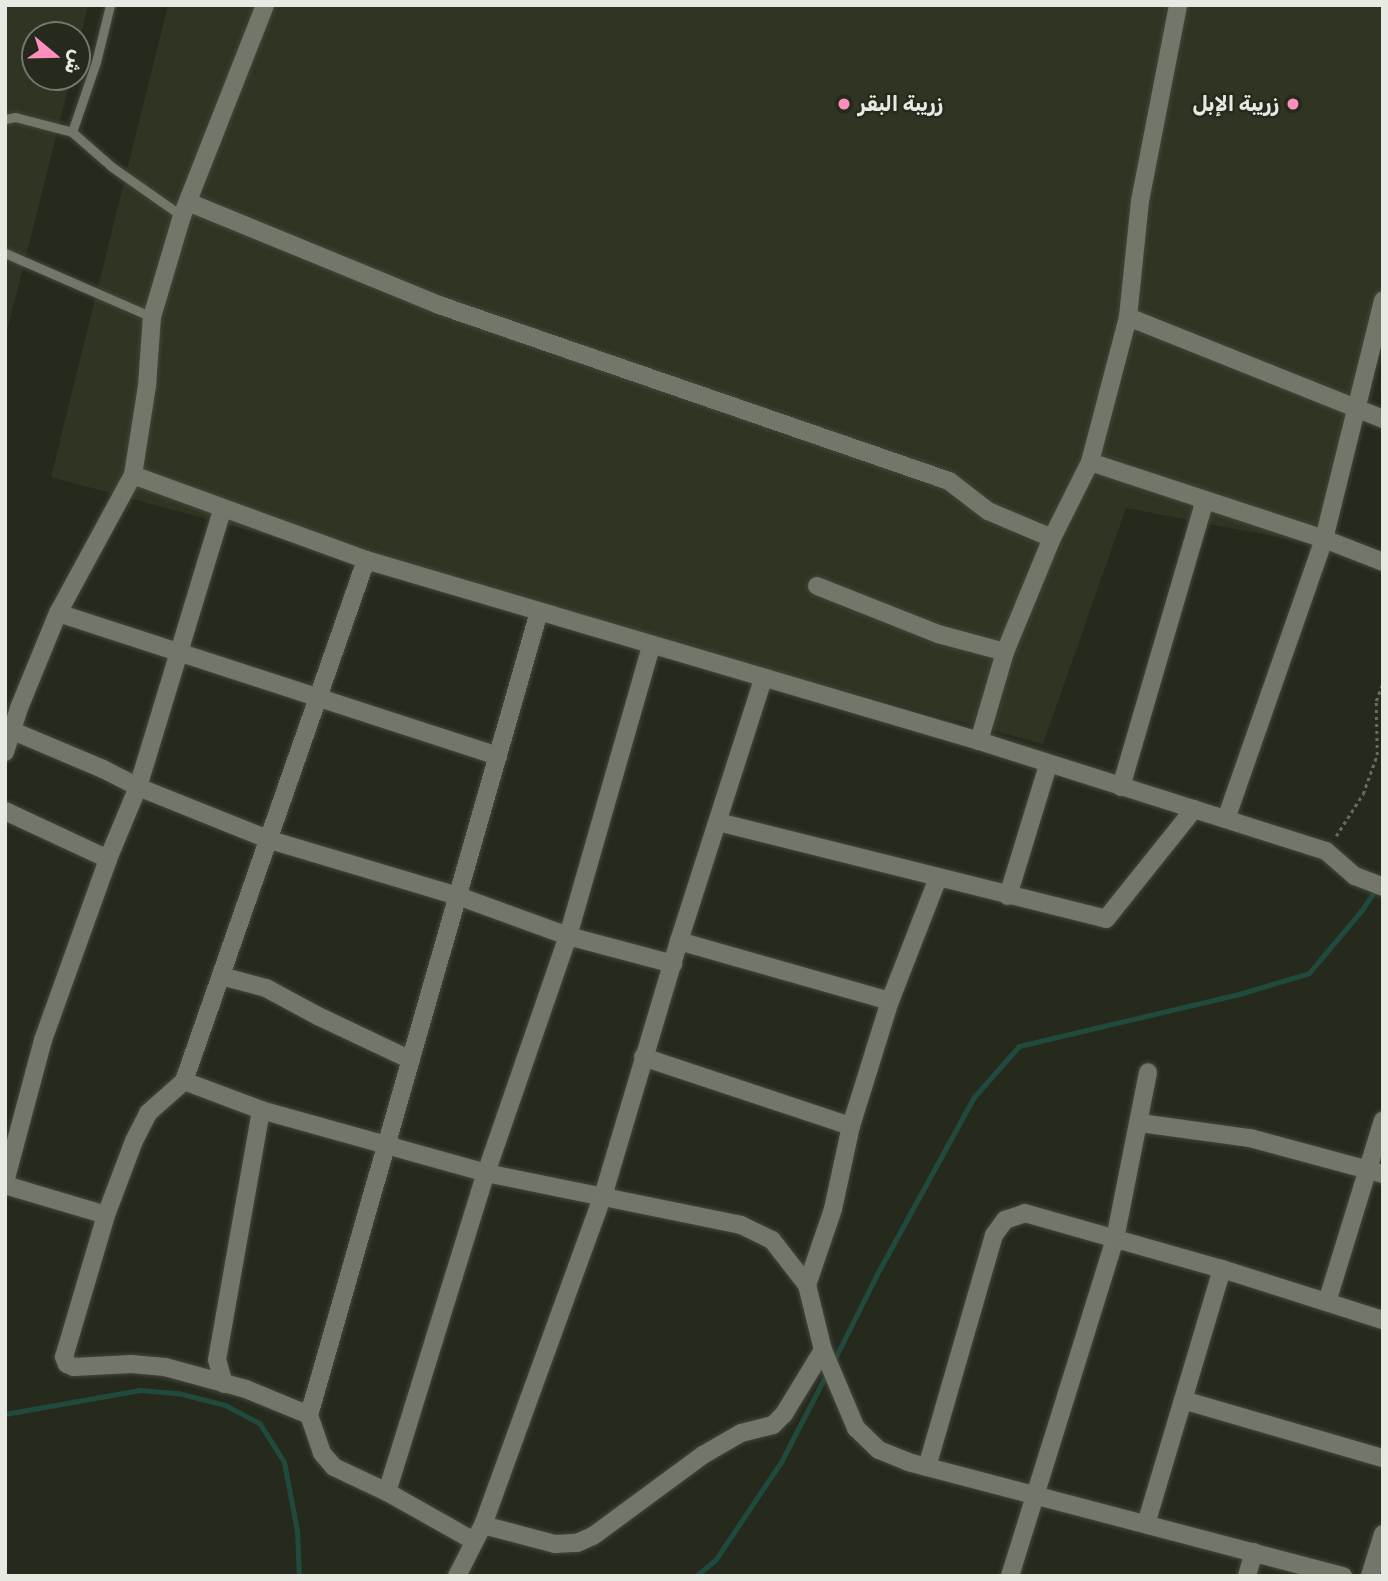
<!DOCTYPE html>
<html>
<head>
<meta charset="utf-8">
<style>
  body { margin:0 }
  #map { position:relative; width:1388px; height:1581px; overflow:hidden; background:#262a1d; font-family:Rubik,Vazirmatn,sans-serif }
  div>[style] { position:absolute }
  .built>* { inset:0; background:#2f3522 }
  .stream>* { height:5px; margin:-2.5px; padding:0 2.5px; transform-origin:2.5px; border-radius:2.5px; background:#214a3f }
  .path>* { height:2.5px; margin-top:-1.25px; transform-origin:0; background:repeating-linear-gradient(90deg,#686b60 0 3.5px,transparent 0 7px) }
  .roads { filter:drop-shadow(0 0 2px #43463c) drop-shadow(0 0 2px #43463c) }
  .lane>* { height:9px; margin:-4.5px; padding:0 4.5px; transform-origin:4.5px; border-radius:4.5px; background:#737769 }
  .street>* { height:18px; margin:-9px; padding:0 9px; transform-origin:9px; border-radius:9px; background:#737769 }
  .dots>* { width:19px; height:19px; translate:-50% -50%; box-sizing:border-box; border:4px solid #262a1d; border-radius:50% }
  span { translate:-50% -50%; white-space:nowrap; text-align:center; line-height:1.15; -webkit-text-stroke:5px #262a1d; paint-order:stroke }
  .poi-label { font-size:21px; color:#e7eae2; font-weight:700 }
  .left { translate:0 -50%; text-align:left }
  .right { translate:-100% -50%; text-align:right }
  .frame { position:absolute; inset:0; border:7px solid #e7eae2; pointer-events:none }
  .north { position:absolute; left:21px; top:21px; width:70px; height:70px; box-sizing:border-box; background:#262a1d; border:2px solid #73776c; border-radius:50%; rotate:109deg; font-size:19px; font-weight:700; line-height:28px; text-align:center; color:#e7eae2 }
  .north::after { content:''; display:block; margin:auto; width:24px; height:32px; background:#fe8ebc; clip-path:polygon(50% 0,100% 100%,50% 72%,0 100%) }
</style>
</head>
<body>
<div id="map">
  <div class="built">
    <i style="clip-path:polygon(5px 5px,88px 5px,77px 51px,77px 35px,35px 35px,35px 77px,71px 77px,5px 339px)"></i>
    <i style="clip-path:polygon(168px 5px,1383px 5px,1383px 339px,1330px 547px,1126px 508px,1043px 744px,51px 477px)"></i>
  </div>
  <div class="stream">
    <i style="left:833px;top:1362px;width:98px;rotate:-63.4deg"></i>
    <i style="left:877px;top:1274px;width:202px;rotate:-61.3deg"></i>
    <i style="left:974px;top:1097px;width:68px;rotate:-48.6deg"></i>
    <i style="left:1019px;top:1046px;width:226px;rotate:-13.3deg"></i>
    <i style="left:1239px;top:994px;width:73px;rotate:-16.7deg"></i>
    <i style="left:1309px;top:973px;width:81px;rotate:-50deg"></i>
    <i style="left:1361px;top:911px;width:29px;rotate:-56deg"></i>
    <i style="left:5px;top:1414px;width:137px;rotate:-10.1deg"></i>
    <i style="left:140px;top:1390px;width:38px;rotate:5deg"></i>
    <i style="left:178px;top:1393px;width:49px;rotate:14.3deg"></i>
    <i style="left:225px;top:1405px;width:40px;rotate:28deg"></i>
    <i style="left:260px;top:1424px;width:45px;rotate:57.7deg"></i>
    <i style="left:284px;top:1462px;width:70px;rotate:79.3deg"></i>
    <i style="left:297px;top:1531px;width:45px;rotate:87.5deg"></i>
    <i style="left:696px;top:1576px;width:26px;rotate:-40deg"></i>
    <i style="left:716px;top:1559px;width:117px;rotate:-56.2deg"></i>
    <i style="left:781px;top:1462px;width:102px;rotate:-62.7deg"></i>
  </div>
  <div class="path">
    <i style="left:1336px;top:836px;width:50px;rotate:-57.3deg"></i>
    <i style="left:1363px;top:794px;width:41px;rotate:-70.3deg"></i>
    <i style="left:1377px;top:755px;width:54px;rotate:-91.1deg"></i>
    <i style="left:1376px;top:701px;width:19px;rotate:-69deg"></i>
  </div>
  <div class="roads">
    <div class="lane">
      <i style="left:5px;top:119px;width:10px;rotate:-11deg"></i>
      <i style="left:15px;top:117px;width:59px;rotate:14.7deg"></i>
      <i style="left:72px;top:132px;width:53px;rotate:41.2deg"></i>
      <i style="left:112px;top:167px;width:85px;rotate:35deg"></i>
      <i style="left:72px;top:132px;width:74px;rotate:-71.1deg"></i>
      <i style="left:96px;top:62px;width:59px;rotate:-76.2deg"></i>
      <i style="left:5px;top:253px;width:160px;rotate:23.5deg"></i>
    </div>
    <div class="street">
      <i style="left:188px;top:202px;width:271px;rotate:22.3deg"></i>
      <i style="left:439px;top:305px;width:540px;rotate:19.04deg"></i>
      <i style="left:949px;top:481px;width:49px;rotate:37.6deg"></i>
      <i style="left:988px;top:511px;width:69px;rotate:22.9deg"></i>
      <i style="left:1128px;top:317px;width:275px;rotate:21.8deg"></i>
      <i style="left:1090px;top:462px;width:246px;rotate:18.2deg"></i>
      <i style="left:1324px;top:539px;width:63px;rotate:21.3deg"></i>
      <i style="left:133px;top:475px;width:248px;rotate:20deg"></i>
      <i style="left:366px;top:560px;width:639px;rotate:16.45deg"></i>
      <i style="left:979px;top:741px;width:364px;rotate:17.6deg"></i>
      <i style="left:1326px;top:851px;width:38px;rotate:41deg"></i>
      <i style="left:1355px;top:876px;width:30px;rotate:21deg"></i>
      <i style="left:817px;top:586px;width:130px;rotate:21.6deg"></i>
      <i style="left:938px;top:634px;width:69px;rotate:15deg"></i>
      <i style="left:58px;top:613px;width:463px;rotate:18deg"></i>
      <i style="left:13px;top:731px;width:98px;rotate:22.9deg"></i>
      <i style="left:103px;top:769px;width:39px;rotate:27deg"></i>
      <i style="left:138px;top:787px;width:142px;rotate:21.9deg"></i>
      <i style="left:270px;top:840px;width:196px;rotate:16.6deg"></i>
      <i style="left:458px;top:896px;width:117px;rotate:20deg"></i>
      <i style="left:568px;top:936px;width:109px;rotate:14.9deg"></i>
      <i style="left:979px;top:741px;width:93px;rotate:-73.7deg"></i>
      <i style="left:1005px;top:652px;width:123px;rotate:-67.6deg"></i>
      <i style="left:1052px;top:538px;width:85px;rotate:-63.4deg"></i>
      <i style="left:1090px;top:462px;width:150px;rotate:-75.3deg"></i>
      <i style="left:1128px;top:317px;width:117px;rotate:-84.1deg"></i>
      <i style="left:1140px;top:201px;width:200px;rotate:-79deg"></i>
      <i style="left:5px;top:752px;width:46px;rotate:-72.3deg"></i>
      <i style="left:19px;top:708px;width:103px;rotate:-67.7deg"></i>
      <i style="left:58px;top:613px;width:157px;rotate:-61.5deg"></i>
      <i style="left:133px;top:475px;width:90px;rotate:-81.1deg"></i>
      <i style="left:147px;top:386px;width:69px;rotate:-85.9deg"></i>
      <i style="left:152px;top:317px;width:105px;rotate:-73.5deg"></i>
      <i style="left:182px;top:216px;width:227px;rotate:-68.5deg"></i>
      <i style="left:1121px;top:787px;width:299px;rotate:-73.7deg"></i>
      <i style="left:5px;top:811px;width:114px;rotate:25deg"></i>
      <i style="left:1226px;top:819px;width:297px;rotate:-70.7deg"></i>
      <i style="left:1324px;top:539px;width:246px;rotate:-76.1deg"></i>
      <i style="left:718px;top:822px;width:400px;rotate:14deg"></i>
      <i style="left:1106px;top:919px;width:141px;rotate:-51.3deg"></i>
      <i style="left:1008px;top:896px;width:137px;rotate:-73deg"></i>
      <i style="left:679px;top:941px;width:219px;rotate:15.9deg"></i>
      <i style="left:221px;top:976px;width:47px;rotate:14.9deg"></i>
      <i style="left:266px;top:988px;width:59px;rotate:28.3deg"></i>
      <i style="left:318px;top:1016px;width:103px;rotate:25.3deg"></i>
      <i style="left:643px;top:1057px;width:219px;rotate:18.4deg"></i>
      <i style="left:184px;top:1081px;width:82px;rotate:20.6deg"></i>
      <i style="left:261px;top:1110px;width:234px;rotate:15.6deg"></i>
      <i style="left:486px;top:1173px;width:260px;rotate:11.5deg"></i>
      <i style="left:741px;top:1225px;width:34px;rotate:26deg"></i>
      <i style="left:772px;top:1240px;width:57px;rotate:52.1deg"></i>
      <i style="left:807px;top:1285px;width:67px;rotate:76.2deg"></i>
      <i style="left:823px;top:1350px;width:85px;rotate:67.1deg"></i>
      <i style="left:856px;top:1428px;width:32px;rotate:44deg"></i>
      <i style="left:879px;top:1450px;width:31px;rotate:22deg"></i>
      <i style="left:908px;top:1462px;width:450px;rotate:14.7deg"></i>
      <i style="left:1140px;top:1123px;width:111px;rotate:7.8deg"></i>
      <i style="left:1250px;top:1138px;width:138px;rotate:15.1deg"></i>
      <i style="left:5px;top:1182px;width:147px;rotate:-75deg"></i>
      <i style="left:43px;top:1040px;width:192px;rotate:-70.2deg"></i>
      <i style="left:108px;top:859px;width:78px;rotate:-67.4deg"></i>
      <i style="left:138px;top:787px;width:289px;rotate:-73.1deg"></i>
      <i style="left:5px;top:1185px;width:105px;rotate:16.5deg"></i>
      <i style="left:807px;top:1285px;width:80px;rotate:-71.1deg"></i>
      <i style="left:833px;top:1209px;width:85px;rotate:-77.8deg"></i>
      <i style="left:851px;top:1126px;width:131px;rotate:-72.7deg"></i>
      <i style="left:890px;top:1001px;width:132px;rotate:-68.7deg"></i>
      <i style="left:1327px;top:1302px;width:190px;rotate:-72.9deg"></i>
      <i style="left:224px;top:1384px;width:25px;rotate:-106deg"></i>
      <i style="left:217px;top:1360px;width:254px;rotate:-80deg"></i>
      <i style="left:1183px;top:1400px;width:208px;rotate:16.2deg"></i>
      <i style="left:309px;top:1415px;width:68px;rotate:-157.6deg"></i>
      <i style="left:246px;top:1389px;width:84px;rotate:-164.8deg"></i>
      <i style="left:165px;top:1367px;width:34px;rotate:-175deg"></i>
      <i style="left:131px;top:1364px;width:57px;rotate:177deg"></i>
      <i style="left:74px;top:1367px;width:8px;rotate:-157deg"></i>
      <i style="left:67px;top:1364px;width:8px;rotate:-113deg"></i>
      <i style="left:64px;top:1357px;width:148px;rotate:-73.5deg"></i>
      <i style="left:106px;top:1215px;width:79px;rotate:-69.3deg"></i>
      <i style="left:134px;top:1141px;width:31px;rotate:-63deg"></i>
      <i style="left:148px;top:1113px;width:48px;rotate:-41.6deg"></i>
      <i style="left:184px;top:1081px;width:552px;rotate:-70.74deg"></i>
      <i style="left:927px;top:1467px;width:241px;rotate:-73.9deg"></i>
      <i style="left:994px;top:1235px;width:19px;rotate:-54deg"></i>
      <i style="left:1005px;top:1220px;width:21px;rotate:-19deg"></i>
      <i style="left:1025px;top:1213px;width:205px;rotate:15.9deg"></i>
      <i style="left:1222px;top:1269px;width:169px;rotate:17.6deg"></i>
      <i style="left:387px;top:1492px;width:334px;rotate:-72.8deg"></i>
      <i style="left:486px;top:1173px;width:251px;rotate:-70.9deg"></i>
      <i style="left:568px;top:936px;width:302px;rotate:-74deg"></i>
      <i style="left:1146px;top:1524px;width:266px;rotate:-73.4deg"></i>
      <i style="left:483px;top:1525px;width:74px;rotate:14.8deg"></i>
      <i style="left:555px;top:1544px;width:22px;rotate:-3deg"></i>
      <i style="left:577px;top:1543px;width:17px;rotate:-24deg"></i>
      <i style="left:593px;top:1536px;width:137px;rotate:-36.4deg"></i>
      <i style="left:703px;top:1455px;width:44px;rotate:-30.1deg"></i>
      <i style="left:741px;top:1433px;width:33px;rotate:-14deg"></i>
      <i style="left:773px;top:1425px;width:16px;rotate:-45deg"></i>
      <i style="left:784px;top:1414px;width:75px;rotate:-58.6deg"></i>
      <i style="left:474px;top:1541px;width:100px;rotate:-150.6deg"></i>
      <i style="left:387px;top:1492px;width:59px;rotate:-154.7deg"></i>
      <i style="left:334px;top:1467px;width:18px;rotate:-131deg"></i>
      <i style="left:322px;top:1453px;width:40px;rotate:-108.9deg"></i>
      <i style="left:309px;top:1415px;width:835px;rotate:-74.02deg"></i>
      <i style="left:457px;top:1576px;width:57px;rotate:-63deg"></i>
      <i style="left:483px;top:1525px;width:350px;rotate:-70deg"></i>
      <i style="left:603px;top:1196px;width:266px;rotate:-73.4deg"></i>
      <i style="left:679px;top:941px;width:275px;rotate:-72.2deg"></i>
      <i style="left:1010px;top:1576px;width:353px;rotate:-72.7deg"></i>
      <i style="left:1115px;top:1239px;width:170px;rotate:-78.8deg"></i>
      <i style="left:1247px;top:1576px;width:25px;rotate:-74deg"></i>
      <i style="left:1370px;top:1576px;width:44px;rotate:-72.8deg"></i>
    </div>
  </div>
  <div class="dots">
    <i style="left:844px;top:104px;background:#fe8ebc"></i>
    <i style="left:1293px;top:104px;background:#fe8ebc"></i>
  </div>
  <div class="poi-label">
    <span class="left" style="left:858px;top:104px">زريبة البقر</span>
    <span class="right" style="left:1279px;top:104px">زريبة الإبل</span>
  </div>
  <div class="frame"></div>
  <div class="north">ش</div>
</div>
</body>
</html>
